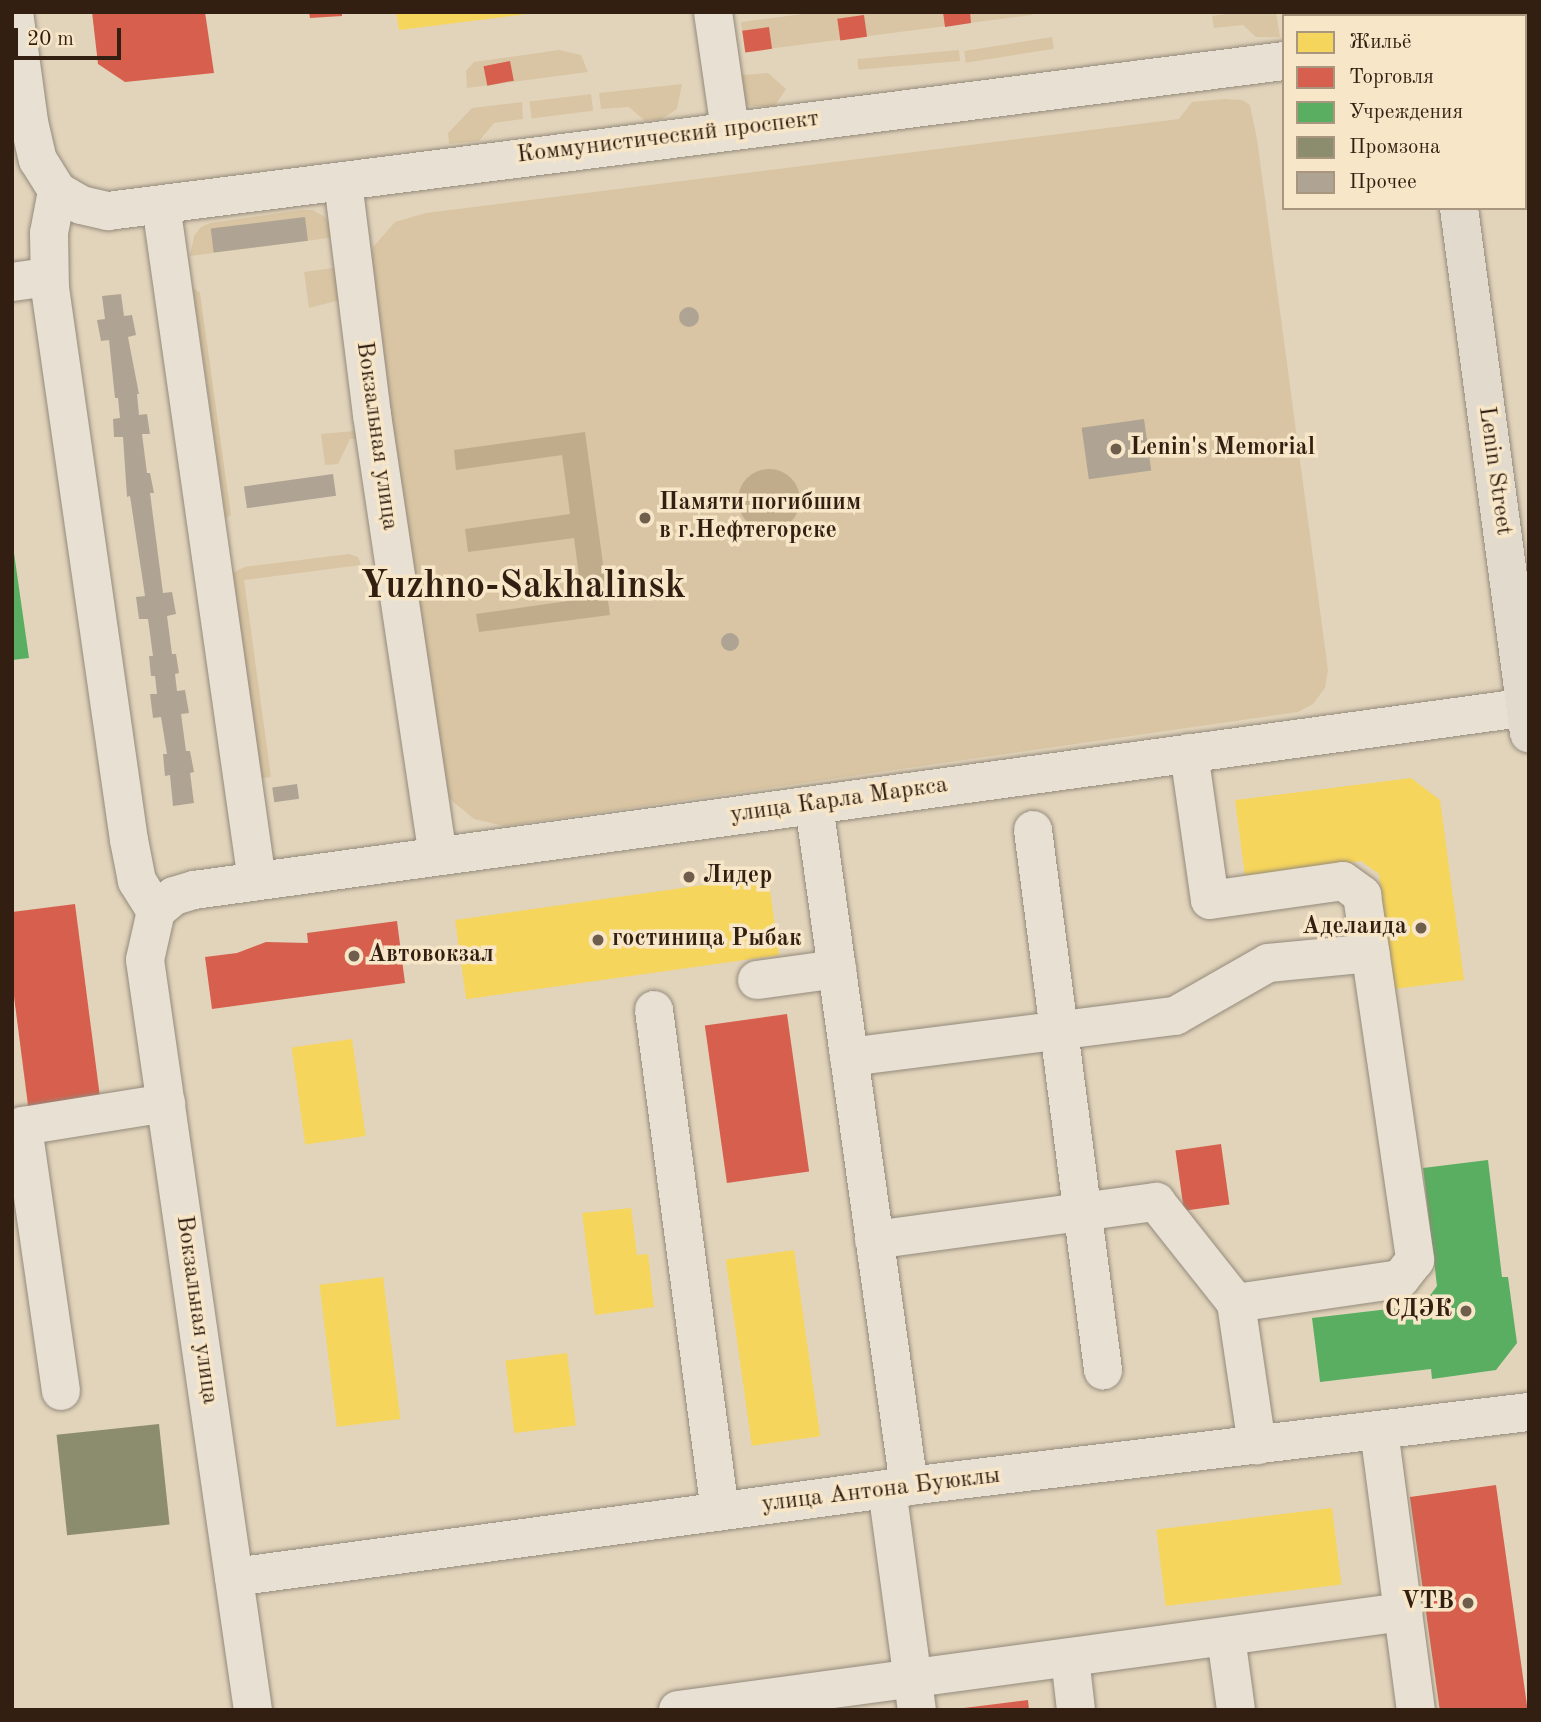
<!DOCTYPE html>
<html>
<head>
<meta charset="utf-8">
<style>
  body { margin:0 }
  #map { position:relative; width:1541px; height:1722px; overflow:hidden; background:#e2d4bb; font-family:"Old Standard TT",serif }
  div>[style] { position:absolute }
  .green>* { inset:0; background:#d9c5a3; transform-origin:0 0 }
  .water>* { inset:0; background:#c0ab8b }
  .round { border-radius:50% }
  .homes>* { inset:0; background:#f6d55c; transform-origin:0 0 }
  .shops>* { inset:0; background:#d6604d; transform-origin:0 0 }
  .public>* { inset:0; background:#5aae61 }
  .industry>* { inset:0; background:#8c8c6e; transform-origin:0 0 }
  .building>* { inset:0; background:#afa493; transform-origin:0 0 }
  .roads { filter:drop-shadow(0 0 2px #948a7b) drop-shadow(0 0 2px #948a7b) }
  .minor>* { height:38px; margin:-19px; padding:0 19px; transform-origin:19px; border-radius:19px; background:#e7e0d3 }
  .major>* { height:38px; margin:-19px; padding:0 19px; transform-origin:19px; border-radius:19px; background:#e2dacc }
  .dots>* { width:19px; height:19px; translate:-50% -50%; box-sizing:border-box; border:4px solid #f7e6c8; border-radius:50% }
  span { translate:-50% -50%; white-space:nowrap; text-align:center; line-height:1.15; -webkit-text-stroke:7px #f7e6c8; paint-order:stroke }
  .street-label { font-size:24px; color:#331f12 }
  .poi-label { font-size:24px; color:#331f12; font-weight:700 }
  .left { translate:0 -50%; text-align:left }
  .right { translate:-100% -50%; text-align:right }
  .town-label { font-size:38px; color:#331f12; font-weight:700 }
  .frame { position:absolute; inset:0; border:14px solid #331f12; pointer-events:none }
  .legend { position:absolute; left:1282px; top:14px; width:245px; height:196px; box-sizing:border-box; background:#f7e6c8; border:2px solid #a9967f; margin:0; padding:9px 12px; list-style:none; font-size:21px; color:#331f12 }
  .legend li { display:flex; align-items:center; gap:14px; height:35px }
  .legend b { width:35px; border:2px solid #a9967f }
  .scale { position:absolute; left:14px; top:28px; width:107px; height:32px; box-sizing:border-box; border:4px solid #331f12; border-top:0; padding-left:9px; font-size:21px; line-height:24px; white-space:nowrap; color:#331f12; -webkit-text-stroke:5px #f7e6c8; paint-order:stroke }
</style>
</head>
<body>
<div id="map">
  <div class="green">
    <i style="clip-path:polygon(819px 12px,1032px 12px,1032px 15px,745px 52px,741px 22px)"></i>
    <i style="clip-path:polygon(1239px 12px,1276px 12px,1280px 37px,1256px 37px,1243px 25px,1214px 28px,1212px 16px)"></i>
    <i style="left:1052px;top:37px;width:12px;height:89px;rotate:81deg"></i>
    <i style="clip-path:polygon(559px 50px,581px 55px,588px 72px,467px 88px,466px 71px,474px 62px)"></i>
    <i style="left:959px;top:50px;width:11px;height:102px;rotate:85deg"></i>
    <i style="clip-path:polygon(768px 73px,786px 89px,774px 107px,740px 105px,732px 76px)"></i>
    <i style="clip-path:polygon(682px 84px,677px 109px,662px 119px,645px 121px,629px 107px,601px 109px,599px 93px)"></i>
    <i style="left:591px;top:94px;width:17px;height:62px;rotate:83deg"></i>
    <i style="clip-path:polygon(1224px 99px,1242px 100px,1250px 105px,1257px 139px,1328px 670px,1325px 688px,1313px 704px,1298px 712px,504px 826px,474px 819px,451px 800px,438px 774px,365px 278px,373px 247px,395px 222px,426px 213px,1179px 119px,1192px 102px)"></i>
    <i style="clip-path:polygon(522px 102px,523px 119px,494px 123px,479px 141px,449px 144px,448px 133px,472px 108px)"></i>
    <i style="clip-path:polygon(301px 210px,313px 210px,325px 217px,336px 237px,190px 256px,194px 236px,201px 227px,210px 223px)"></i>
    <i style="clip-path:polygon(340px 267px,340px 300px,309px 308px,304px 272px)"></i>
    <i style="clip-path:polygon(193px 288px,200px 293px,231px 515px,226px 518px)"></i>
    <i style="clip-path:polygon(354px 431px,366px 439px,350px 439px,338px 464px,325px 465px,321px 434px)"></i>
    <i style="clip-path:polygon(349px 554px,358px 557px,361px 565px,244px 580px,271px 777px,261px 778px,233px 573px,244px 567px)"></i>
  </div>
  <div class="water">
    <i style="clip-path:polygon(585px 432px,610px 615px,479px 632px,476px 614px,582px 599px,574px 538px,468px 552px,465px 529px,570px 514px,562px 455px,456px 470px,454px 450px)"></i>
    <i class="round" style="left:738px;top:469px;width:62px;height:62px"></i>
  </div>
  <div class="homes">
    <i style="clip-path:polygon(396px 12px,527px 12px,527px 14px,399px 30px)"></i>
    <i style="clip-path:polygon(1411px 778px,1440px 800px,1464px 980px,1394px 989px,1379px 874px,1361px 861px,1245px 876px,1235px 800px)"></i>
    <i style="left:768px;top:876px;width:80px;height:316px;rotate:82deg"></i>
    <i style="left:352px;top:1039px;width:98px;height:61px;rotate:82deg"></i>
    <i style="clip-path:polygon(631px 1208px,637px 1255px,648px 1254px,654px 1307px,595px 1315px,582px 1213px)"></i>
    <i style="left:794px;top:1250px;width:188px;height:69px;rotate:82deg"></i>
    <i style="left:383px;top:1277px;width:143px;height:64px;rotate:83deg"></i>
    <i style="left:567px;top:1353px;width:73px;height:62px;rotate:83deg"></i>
    <i style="left:1332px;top:1508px;width:77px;height:177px;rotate:83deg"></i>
  </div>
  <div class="shops">
    <i style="clip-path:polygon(92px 12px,205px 12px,214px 73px,125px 82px,98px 64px)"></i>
    <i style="clip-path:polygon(309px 12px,342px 12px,342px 16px,310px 18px)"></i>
    <i style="clip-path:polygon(943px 12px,970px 12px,971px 23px,945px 27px)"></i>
    <i style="left:864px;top:15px;width:22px;height:27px;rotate:82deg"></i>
    <i style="left:769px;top:27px;width:22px;height:27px;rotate:82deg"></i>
    <i style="left:510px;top:61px;width:20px;height:27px;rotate:79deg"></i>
    <i style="clip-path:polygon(75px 904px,101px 1105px,29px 1113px,12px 981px,12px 912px)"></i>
    <i style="clip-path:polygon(397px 921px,405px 983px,212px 1009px,205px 957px,237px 953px,266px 942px,308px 943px,307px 933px)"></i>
    <i style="left:787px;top:1014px;width:159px;height:83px;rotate:82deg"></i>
    <i style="left:1221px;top:1144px;width:61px;height:46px;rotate:82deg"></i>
    <i style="left:1496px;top:1485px;width:227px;height:87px;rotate:82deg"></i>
    <i style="clip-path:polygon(1028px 1700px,1029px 1710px,964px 1710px,964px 1708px)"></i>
  </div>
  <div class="public">
    <i style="clip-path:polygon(12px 539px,29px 658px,12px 660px)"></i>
    <i style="clip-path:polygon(1488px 1160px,1502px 1277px,1508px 1277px,1517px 1343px,1496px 1370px,1432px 1379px,1431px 1369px,1320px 1382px,1312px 1318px,1423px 1305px,1437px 1286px,1423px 1168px)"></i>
  </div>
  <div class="industry">
    <i style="left:159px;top:1424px;width:101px;height:103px;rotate:84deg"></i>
  </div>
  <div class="building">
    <i style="left:305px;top:217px;width:24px;height:95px;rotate:83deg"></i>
    <i style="clip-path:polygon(121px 294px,124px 316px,132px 315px,136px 335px,128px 337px,139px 394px,137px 394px,139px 415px,147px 414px,150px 434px,142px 434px,147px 473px,150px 473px,154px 493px,150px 493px,163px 593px,172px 592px,176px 614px,167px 616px,172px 654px,176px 654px,179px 673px,175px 674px,177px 691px,185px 690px,189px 713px,181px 714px,186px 751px,190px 751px,194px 772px,190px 773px,194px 803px,173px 806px,170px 775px,165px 776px,163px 754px,167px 754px,161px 717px,153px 718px,150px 694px,157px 694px,155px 676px,151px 676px,149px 656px,153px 656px,148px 619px,139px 619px,136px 597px,145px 596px,130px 496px,127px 497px,123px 437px,114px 437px,113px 419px,120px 418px,118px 398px,115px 398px,109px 340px,101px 341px,97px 320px,105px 319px,102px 296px)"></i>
    <i class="round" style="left:679px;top:307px;width:20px;height:20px"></i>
    <i style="left:1144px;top:419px;width:52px;height:63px;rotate:82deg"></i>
    <i style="left:333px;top:474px;width:22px;height:90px;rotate:82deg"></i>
    <i class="round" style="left:721px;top:633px;width:18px;height:18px"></i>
    <i style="left:297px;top:784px;width:15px;height:25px;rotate:82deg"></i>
  </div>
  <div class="roads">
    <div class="minor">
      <i style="left:14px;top:12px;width:111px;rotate:82.2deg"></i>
      <i style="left:29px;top:122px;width:39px;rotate:77deg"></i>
      <i style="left:38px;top:160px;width:36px;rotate:58deg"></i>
      <i style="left:57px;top:191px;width:28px;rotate:30deg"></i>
      <i style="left:81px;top:205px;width:28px;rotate:13deg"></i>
      <i style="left:108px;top:211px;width:1186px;rotate:-7.27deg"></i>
      <i style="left:713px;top:12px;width:119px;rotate:81.8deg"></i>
      <i style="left:343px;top:182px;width:235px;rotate:82.9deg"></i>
      <i style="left:372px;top:415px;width:446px;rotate:81.5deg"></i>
      <i style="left:57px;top:191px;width:43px;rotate:100.8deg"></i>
      <i style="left:49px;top:233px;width:55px;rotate:89deg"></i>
      <i style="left:50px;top:288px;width:558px;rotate:81.86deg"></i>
      <i style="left:129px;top:840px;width:42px;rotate:79deg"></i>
      <i style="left:137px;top:881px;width:36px;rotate:58deg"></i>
      <i style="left:161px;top:205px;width:683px;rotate:81.92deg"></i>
      <i style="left:12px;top:282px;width:36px;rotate:-8deg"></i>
      <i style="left:1189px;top:753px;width:148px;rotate:81.9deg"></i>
      <i style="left:1210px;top:900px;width:134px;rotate:-8.1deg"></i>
      <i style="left:1343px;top:881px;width:24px;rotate:36deg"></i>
      <i style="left:1362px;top:895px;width:369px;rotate:81.7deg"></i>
      <i style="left:1415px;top:1260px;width:24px;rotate:128deg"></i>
      <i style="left:1400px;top:1279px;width:166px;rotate:171.7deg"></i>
      <i style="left:1236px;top:1303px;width:144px;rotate:81.6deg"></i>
      <i style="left:814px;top:805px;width:688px;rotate:82.06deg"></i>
      <i style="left:1033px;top:830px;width:545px;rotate:82.61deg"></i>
      <i style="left:156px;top:911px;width:23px;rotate:-40deg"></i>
      <i style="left:174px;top:896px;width:21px;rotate:-17deg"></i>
      <i style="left:194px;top:890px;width:1347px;rotate:-7.81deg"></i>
      <i style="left:156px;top:911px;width:50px;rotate:102.7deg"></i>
      <i style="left:145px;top:960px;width:758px;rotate:81.81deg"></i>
      <i style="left:757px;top:980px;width:81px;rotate:-7.8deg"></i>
      <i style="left:654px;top:1010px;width:506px;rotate:82.51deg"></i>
      <i style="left:849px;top:1057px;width:329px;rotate:-7.2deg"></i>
      <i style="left:1175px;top:1016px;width:107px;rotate:-29.7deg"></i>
      <i style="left:1268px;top:963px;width:103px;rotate:-5.5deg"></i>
      <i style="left:874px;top:1240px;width:285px;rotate:-7.7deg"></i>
      <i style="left:1156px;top:1202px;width:129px;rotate:51.6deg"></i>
      <i style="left:61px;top:1391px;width:268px;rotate:-98.2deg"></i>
      <i style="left:23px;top:1126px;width:145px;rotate:-9.1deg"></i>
      <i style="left:1379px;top:1430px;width:282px;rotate:82.5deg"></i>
      <i style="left:887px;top:1489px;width:223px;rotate:82.3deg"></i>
      <i style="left:234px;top:1577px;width:681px;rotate:-7.68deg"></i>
      <i style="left:909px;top:1486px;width:624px;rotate:-6.81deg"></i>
      <i style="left:1226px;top:1637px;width:74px;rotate:82.2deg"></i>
      <i style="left:1070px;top:1658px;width:52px;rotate:83.4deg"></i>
      <i style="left:678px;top:1710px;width:732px;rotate:-7.7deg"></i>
    </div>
    <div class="major">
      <i style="left:1433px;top:12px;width:4px;rotate:76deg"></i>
      <i style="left:1525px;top:29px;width:4px"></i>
      <i style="left:1459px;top:208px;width:530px;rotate:82.41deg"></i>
    </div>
  </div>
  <div class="dots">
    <i style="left:1116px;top:449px;background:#705e4d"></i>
    <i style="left:645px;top:518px;background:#705e4d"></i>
    <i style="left:689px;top:877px;background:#705e4d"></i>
    <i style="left:1421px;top:928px;background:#705e4d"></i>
    <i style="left:598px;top:940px;background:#705e4d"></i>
    <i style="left:354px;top:956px;background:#705e4d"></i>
    <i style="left:1466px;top:1311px;background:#705e4d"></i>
    <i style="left:1468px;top:1603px;background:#705e4d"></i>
  </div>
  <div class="street-label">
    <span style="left:668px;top:138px;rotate:-7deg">Коммунистический проспект</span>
    <span style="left:376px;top:436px;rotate:82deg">Вокзальная улица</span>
    <span style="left:1494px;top:471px;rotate:82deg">Lenin Street</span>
    <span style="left:839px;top:801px;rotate:-8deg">улица Карла Маркса</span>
    <span style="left:196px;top:1310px;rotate:82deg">Вокзальная улица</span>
    <span style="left:881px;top:1491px;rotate:-7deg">улица Антона Буюклы</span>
  </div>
  <div class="poi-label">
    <span class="left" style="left:1130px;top:449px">Lenin's Memorial</span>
    <span class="left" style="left:659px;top:518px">Памяти погибшим<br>в г.Нефтегорске</span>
    <span class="left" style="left:703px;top:877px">Лидер</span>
    <span class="right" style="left:1407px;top:928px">Аделаида</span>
    <span class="left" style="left:612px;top:940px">гостиница Рыбак</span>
    <span class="left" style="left:368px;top:956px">Автовокзал</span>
    <span class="right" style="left:1452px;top:1311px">СДЭК</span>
    <span class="right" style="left:1454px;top:1603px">VTB</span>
  </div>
  <div class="town-label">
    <span style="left:523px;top:588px">Yuzhno-Sakhalinsk</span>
  </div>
  <div class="frame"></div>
  <ul class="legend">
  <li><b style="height:19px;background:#f6d55c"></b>Жильё</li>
  <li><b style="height:19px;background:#d6604d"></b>Торговля</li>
  <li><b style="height:19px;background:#5aae61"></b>Учреждения</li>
  <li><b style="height:19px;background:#8c8c6e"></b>Промзона</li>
  <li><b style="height:19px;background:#afa493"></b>Прочее</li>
  </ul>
  <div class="scale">20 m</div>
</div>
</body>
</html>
